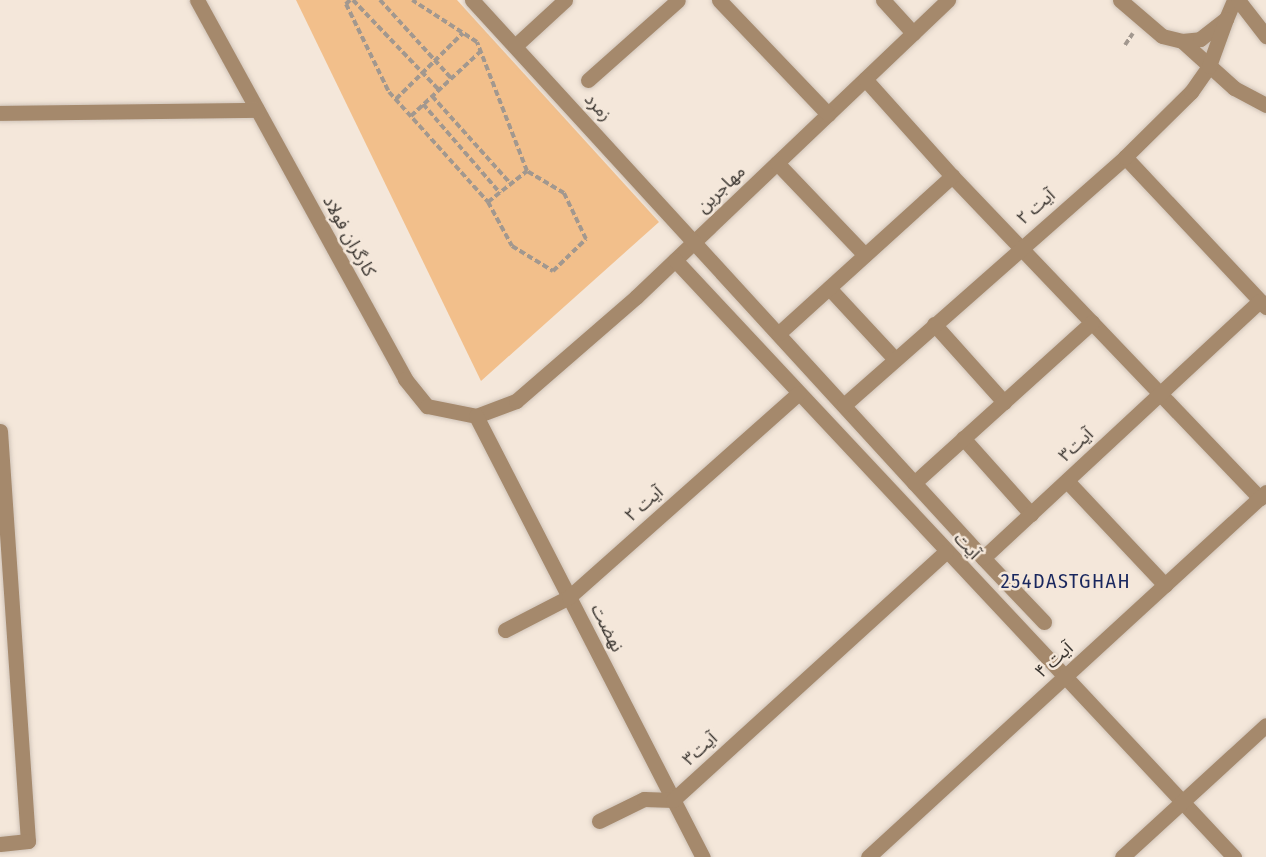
<!DOCTYPE html>
<html>
<head>
<meta charset="utf-8">
<style>
  body { margin:0 }
  #map { position:relative; width:1266px; height:857px; overflow:hidden; background:#f4e7da; font-family:"Fira Sans Condensed","Noto Sans Arabic",sans-serif }
  div>[style] { position:absolute }
  .green>* { inset:0; background:#f2bf8b }
  .path>* { height:4px; margin-top:-2px; transform-origin:0; background:repeating-linear-gradient(90deg,#a2988f 0 6px,transparent 0 9px) }
  .roads { filter:drop-shadow(0 0 2px #cfc3b8) drop-shadow(0 0 2px #cfc3b8) }
  .minor>* { height:15px; margin:-7.5px; padding:0 7.5px; transform-origin:7.5px; border-radius:7.5px; background:#a5896c }
  span { translate:-50% -50%; white-space:nowrap; text-align:center; line-height:1.15; -webkit-text-stroke:5px #f4e7da; paint-order:stroke }
  .street-label { font-size:18px; color:#3a3530 }
  .neighbourhood-label { font-size:20px; color:#19275e; letter-spacing:1.5px }
</style>
</head>
<body>
<div id="map">
  <div class="green">
    <i style="clip-path:polygon(296px 0,457px 0,659px 222px,481px 381px)"></i>
  </div>
  <div class="path">
    <i style="left:350px;top:0;width:6px;rotate:135deg"></i>
    <i style="left:346px;top:4px;width:98px;rotate:64deg"></i>
    <i style="left:389px;top:92px;width:148px;rotate:48deg"></i>
    <i style="left:488px;top:202px;width:50px;rotate:61.4deg"></i>
    <i style="left:512px;top:246px;width:48px;rotate:31.4deg"></i>
    <i style="left:553px;top:271px;width:46px;rotate:-44.1deg"></i>
    <i style="left:586px;top:239px;width:51px;rotate:-115.6deg"></i>
    <i style="left:564px;top:193px;width:43px;rotate:-149.3deg"></i>
    <i style="left:527px;top:171px;width:138px;rotate:-111.2deg"></i>
    <i style="left:477px;top:42px;width:77px;rotate:-147.1deg"></i>
    <i style="left:353px;top:0;width:124px;rotate:46.3deg"></i>
    <i style="left:380px;top:0;width:105px;rotate:47.7deg"></i>
    <i style="left:1125px;top:45px;width:14px;rotate:-56deg"></i>
    <i style="left:432px;top:96px;width:118px;rotate:48.1deg"></i>
    <i style="left:396px;top:99px;width:94px;rotate:-44.6deg"></i>
    <i style="left:423px;top:104px;width:118px;rotate:49.1deg"></i>
    <i style="left:411px;top:116px;width:96px;rotate:-42.9deg"></i>
    <i style="left:488px;top:202px;width:50px;rotate:-38.5deg"></i>
  </div>
  <div class="roads">
    <div class="minor">
      <i style="left:197px;top:0;width:432px;rotate:61.2deg"></i>
      <i style="left:405px;top:379px;width:35px;rotate:51deg"></i>
      <i style="left:427px;top:406px;width:50px;rotate:11.5deg"></i>
      <i style="left:476px;top:416px;width:43px;rotate:-20.6deg"></i>
      <i style="left:516px;top:401px;width:159px;rotate:-40.9deg"></i>
      <i style="left:636px;top:297px;width:431px;rotate:-43.6deg"></i>
      <i style="left:472px;top:0;width:757px;rotate:47.52deg"></i>
      <i style="left:719px;top:0;width:158px;rotate:46.3deg"></i>
      <i style="left:883px;top:0;width:45px;rotate:47.7deg"></i>
      <i style="left:1120px;top:0;width:55px;rotate:40.6deg"></i>
      <i style="left:1162px;top:36px;width:21px;rotate:14deg"></i>
      <i style="left:1182px;top:41px;width:18px;rotate:-6deg"></i>
      <i style="left:1200px;top:39px;width:33px;rotate:-38deg"></i>
      <i style="left:1226px;top:19px;width:21px;rotate:-67deg"></i>
      <i style="left:1238px;top:0;width:46px;rotate:52.1deg"></i>
      <i style="left:1182px;top:41px;width:70px;rotate:42.1deg"></i>
      <i style="left:1234px;top:88px;width:36px;rotate:28deg"></i>
      <i style="left:515px;top:46px;width:68px;rotate:-42.6deg"></i>
      <i style="left:865px;top:79px;width:130px;rotate:48.1deg"></i>
      <i style="left:952px;top:176px;width:446px;rotate:46.3deg"></i>
      <i style="left:588px;top:80px;width:120px;rotate:-41.6deg"></i>
      <i style="left:0;top:113px;width:257px;rotate:-0.7deg"></i>
      <i style="left:1125px;top:157px;width:206px;rotate:46.8deg"></i>
      <i style="left:777px;top:163px;width:127px;rotate:46.3deg"></i>
      <i style="left:675px;top:260px;width:818px;rotate:46.88deg"></i>
      <i style="left:829px;top:288px;width:97px;rotate:47.1deg"></i>
      <i style="left:934px;top:324px;width:105px;rotate:48.1deg"></i>
      <i style="left:779px;top:333px;width:234px;rotate:-42.2deg"></i>
      <i style="left:844px;top:405px;width:375px;rotate:-41.4deg"></i>
      <i style="left:1125px;top:157px;width:93px;rotate:-44.6deg"></i>
      <i style="left:1191px;top:92px;width:32px;rotate:-55deg"></i>
      <i style="left:1209px;top:66px;width:50px;rotate:-70.1deg"></i>
      <i style="left:476px;top:416px;width:496px;rotate:62.8deg"></i>
      <i style="left:0;top:431px;width:411px;rotate:86.1deg"></i>
      <i style="left:28px;top:841px;width:28px;rotate:174deg"></i>
      <i style="left:963px;top:438px;width:102px;rotate:48.2deg"></i>
      <i style="left:1067px;top:481px;width:143px;rotate:46.7deg"></i>
      <i style="left:914px;top:483px;width:240px;rotate:-42.1deg"></i>
      <i style="left:1044px;top:622px;width:88px;rotate:-133.6deg"></i>
      <i style="left:983px;top:558px;width:378px;rotate:-42.9deg"></i>
      <i style="left:505px;top:630px;width:72px;rotate:-27.3deg"></i>
      <i style="left:569px;top:597px;width:307px;rotate:-41.6deg"></i>
      <i style="left:599px;top:821px;width:50px;rotate:-26.1deg"></i>
      <i style="left:644px;top:799px;width:29px;rotate:2deg"></i>
      <i style="left:673px;top:800px;width:369px;rotate:-42.3deg"></i>
      <i style="left:868px;top:857px;width:540px;rotate:-42.52deg"></i>
      <i style="left:1122px;top:857px;width:195px;rotate:-42.5deg"></i>
    </div>
  </div>
  <div class="street-label">
    <span style="left:598px;top:107px;rotate:47deg">زمرد</span>
    <span style="left:721px;top:189px;rotate:-44deg">مهاجرین</span>
    <span style="left:1036px;top:207px;rotate:-41deg">آیت ۲</span>
    <span style="left:349px;top:236px;rotate:61deg">کارگران فولاد</span>
    <span style="left:1076px;top:445px;rotate:-43deg">آیت۳</span>
    <span style="left:644px;top:504px;rotate:-41deg">آیت ۲</span>
    <span style="left:967px;top:546px;rotate:47deg">آیت</span>
    <span style="left:607px;top:628px;rotate:63deg">نهضت</span>
    <span style="left:1054px;top:660px;rotate:-42deg">آیت ۴</span>
    <span style="left:700px;top:749px;rotate:-42deg">آیت۳</span>
  </div>
  <div class="neighbourhood-label">
    <span style="left:1066px;top:581px">254DASTGHAH</span>
  </div>
</div>
</body>
</html>
